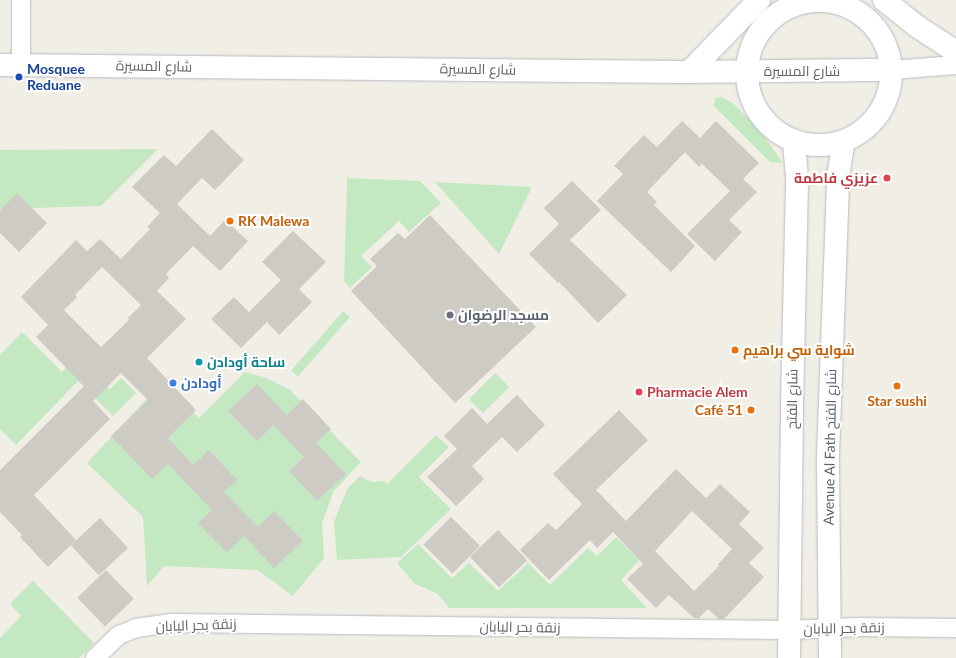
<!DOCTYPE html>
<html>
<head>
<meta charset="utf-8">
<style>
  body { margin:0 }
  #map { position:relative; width:956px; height:658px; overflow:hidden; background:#f1eee6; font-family:Lato,Cairo,sans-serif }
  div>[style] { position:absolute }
  .green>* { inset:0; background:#c4e9c2; transform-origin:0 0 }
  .building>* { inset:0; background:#cecbc5; transform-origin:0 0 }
  .roads { filter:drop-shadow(0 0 1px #b8bcc0) drop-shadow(0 0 1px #b8bcc0) }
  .street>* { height:18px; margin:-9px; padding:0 9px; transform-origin:9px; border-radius:9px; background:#fff }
  .secondary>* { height:22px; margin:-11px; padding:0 11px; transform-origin:11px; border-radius:11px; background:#fff }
  .secondary>.ring { margin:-11px; padding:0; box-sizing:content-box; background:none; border:22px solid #fff; border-radius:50% }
  .dots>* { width:11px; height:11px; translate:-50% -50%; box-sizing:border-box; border:2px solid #fff; border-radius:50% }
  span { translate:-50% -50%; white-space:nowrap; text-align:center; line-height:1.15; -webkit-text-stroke:4px #fff; paint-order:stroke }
  .street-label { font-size:14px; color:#5e6367 }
  .transit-label { font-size:14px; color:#164399; font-weight:700 }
  .left { translate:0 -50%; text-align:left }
  .health-label { font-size:14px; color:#be3a42; font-weight:700 }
  .right { translate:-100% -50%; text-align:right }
  .food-label { font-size:14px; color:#c56008; font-weight:700 }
  .worship-label { font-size:14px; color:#5b616d; font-weight:700 }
  .culture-label { font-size:14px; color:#0d838f; font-weight:700 }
  .shop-label { font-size:14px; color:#366cbe; font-weight:700 }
</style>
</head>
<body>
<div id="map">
  <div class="green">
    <i style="clip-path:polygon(722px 97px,734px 104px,761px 132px,783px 163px,770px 162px,714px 106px,715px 98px)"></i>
    <i style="clip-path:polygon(158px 149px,101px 206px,0 209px,0 150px)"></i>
    <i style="clip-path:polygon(347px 178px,420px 181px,441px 203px,409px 232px,399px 221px,361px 256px,372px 267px,350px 288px,344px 281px)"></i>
    <i style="clip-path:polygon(435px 182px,532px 187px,499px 254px)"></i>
    <i style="left:343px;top:311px;width:9px;height:79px;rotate:41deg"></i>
    <i style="clip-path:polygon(22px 332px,62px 372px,77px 357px,110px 389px,121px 378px,136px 393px,113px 416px,78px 381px,16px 445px,0 429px,0 355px)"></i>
    <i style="clip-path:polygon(245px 372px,266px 378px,290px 390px,361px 462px,334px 491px,322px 523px,324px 558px,293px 596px,257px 570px,164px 566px,147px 586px,143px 517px,87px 463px,163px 381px,199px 418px)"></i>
    <i style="left:495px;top:373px;width:20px;height:37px;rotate:45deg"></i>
    <i style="clip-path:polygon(436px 435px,449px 447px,419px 477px,451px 509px,401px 557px,337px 560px,334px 522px,347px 489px,360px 476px,372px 482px,384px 481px,387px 484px)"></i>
    <i style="clip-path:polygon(616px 537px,639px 560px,621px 580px,647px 608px,449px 608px,438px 594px,415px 584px,397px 563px,418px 544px,452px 578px,469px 563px,498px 591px,528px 563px,550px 585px,588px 548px,597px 556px)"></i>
    <i style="clip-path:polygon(33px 581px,94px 643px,79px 658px,0 658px,0 638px,21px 616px,10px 604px)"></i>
  </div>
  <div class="building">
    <i style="clip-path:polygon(682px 121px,700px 138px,716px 121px,759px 163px,743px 179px,757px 192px,729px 220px,742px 232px,715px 261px,687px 234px,730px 191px,702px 164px,699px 167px,685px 152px,647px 192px,657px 202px,654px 205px,695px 246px,671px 272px,597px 201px,623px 174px,614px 166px,644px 135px,657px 147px)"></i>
    <i style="clip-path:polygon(evenodd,212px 129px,244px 160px,215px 190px,202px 178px,177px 204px,210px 236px,225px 220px,248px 241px,220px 271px,193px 246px,166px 274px,169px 278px,157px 291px,186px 319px,147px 358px,196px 410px,168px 438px,193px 465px,209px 450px,237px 480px,224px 492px,258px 527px,274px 511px,303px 541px,274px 568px,244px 536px,227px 552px,198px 523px,212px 510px,168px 464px,152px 479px,111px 436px,148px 400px,121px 373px,93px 401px,110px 419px,34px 495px,76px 540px,48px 567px,20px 537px,22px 535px,0 512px,0 470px,84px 386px,36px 337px,48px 325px,21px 297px,76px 240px,87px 251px,100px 239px,121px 259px,150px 229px,147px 227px,160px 213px,132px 187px,164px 155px,176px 166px,212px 129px,102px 267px,141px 305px,128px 318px,129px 320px,101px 347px,64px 310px,77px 297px,75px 295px,102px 267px)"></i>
    <i style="clip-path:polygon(572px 181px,601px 210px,570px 240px,627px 295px,598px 323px,559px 282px,558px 283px,529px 254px,559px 224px,544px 208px)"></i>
    <i style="clip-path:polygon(17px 193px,47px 223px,19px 252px,0 233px,0 210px)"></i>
    <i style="clip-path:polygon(430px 215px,536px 327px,455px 403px,351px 291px,377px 266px,370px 259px,398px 233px,405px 239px)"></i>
    <i style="clip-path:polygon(293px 231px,326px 262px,299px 289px,312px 302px,279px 335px,267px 322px,241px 348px,211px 319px,234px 297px,249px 312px,281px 280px,262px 262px)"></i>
    <i style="clip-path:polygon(257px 384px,287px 415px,303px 399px,331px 429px,316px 443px,346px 474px,317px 501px,289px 471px,304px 457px,273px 425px,257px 441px,228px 411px)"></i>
    <i style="clip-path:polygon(517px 395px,545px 425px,517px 452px,502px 437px,472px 466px,484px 479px,456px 506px,427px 477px,457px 449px,444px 436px,472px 408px,487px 424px)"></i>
    <i style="clip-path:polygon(evenodd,619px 410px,648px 440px,596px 490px,626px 521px,676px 469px,706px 498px,720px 484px,750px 512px,739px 524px,764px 548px,749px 563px,764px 577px,724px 619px,719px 619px,708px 609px,699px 618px,694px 618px,669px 595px,656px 608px,627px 579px,643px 564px,613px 532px,597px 548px,590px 540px,549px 580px,520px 550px,548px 523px,556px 530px,582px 504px,553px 474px,619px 410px,692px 511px,732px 549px,718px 564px,719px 566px,694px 591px,655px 551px,692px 511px)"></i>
    <i style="left:451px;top:517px;width:41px;height:39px;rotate:45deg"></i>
    <i style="left:100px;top:518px;width:41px;height:40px;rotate:47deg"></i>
    <i style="left:498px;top:530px;width:42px;height:39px;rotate:46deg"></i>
    <i style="left:106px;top:570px;width:40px;height:40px;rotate:46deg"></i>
  </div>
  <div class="roads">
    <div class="street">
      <i style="left:21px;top:0;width:65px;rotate:90deg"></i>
      <i style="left:892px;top:70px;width:64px;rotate:-4.5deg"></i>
      <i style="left:95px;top:658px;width:33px;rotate:-44deg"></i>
      <i style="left:119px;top:635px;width:18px;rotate:-22deg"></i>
      <i style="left:136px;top:628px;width:36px;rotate:-8deg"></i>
      <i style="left:172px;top:623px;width:616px;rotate:0.65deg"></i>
      <i style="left:788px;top:630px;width:70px;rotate:-2.5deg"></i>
      <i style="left:858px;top:627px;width:98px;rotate:0.6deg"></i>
    </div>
    <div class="secondary">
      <i style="left:884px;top:0;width:43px;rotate:38.5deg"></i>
      <i style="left:918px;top:27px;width:45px;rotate:33.3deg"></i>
      <i class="ring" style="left:747px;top:1px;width:122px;height:122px"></i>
      <i style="left:0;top:65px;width:684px;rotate:0.59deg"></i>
      <i style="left:684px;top:72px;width:208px;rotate:-0.6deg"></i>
      <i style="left:690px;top:71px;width:99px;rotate:-45.8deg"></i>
      <i style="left:789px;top:658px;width:254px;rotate:-89.3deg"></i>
      <i style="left:792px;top:404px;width:227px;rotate:-88.7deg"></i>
      <i style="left:797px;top:177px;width:37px;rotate:-95deg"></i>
      <i style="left:830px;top:658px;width:202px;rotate:-90.6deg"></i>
      <i style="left:828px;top:456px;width:279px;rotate:-87.9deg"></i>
      <i style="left:838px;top:177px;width:36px;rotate:-81deg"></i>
    </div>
  </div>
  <div class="dots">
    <i style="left:19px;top:77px;background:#1a4fb4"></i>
    <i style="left:887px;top:178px;background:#e0444e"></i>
    <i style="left:230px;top:221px;background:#e8710a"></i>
    <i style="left:450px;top:315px;background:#6b7280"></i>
    <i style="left:735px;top:350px;background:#e8710a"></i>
    <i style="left:199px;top:362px;background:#0f9aa8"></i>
    <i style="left:173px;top:383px;background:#3f7fe0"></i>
    <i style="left:897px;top:386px;background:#e8710a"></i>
    <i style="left:639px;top:392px;background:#e0444e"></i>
    <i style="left:751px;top:410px;background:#e8710a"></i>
  </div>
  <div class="street-label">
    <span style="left:154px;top:66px;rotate:1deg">شارع المسيرة</span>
    <span style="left:478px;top:69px;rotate:1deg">شارع المسيرة</span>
    <span style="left:802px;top:71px">شارع المسيرة</span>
    <span style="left:792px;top:399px;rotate:-89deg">شارع الفتح</span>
    <span style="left:830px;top:447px;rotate:-89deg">Avenue Al Fath شارع الفتح</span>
    <span style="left:196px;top:625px;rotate:-2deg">زنقة بحر اليابان</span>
    <span style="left:520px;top:627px;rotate:1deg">زنقة بحر اليابان</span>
    <span style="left:844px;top:628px;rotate:-1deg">زنقة بحر اليابان</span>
  </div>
  <div class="transit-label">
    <span class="left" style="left:27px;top:77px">Mosquee<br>Reduane</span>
  </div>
  <div class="health-label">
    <span class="right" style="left:878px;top:178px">عزيزي فاطمة</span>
    <span class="left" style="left:647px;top:392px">Pharmacie Alem</span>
  </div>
  <div class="food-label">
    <span class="left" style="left:238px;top:221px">RK Malewa</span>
    <span class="left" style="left:743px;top:350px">شواية سي براهيم</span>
    <span style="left:897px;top:401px">Star sushi</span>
    <span class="right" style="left:743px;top:410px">Café 51</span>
  </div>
  <div class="worship-label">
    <span class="left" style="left:458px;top:315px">مسجد الرضوان</span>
  </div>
  <div class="culture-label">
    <span class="left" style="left:207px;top:362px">ساحة أودادن</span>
  </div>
  <div class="shop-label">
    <span class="left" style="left:181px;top:383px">أودادن</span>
  </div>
</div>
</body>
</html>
